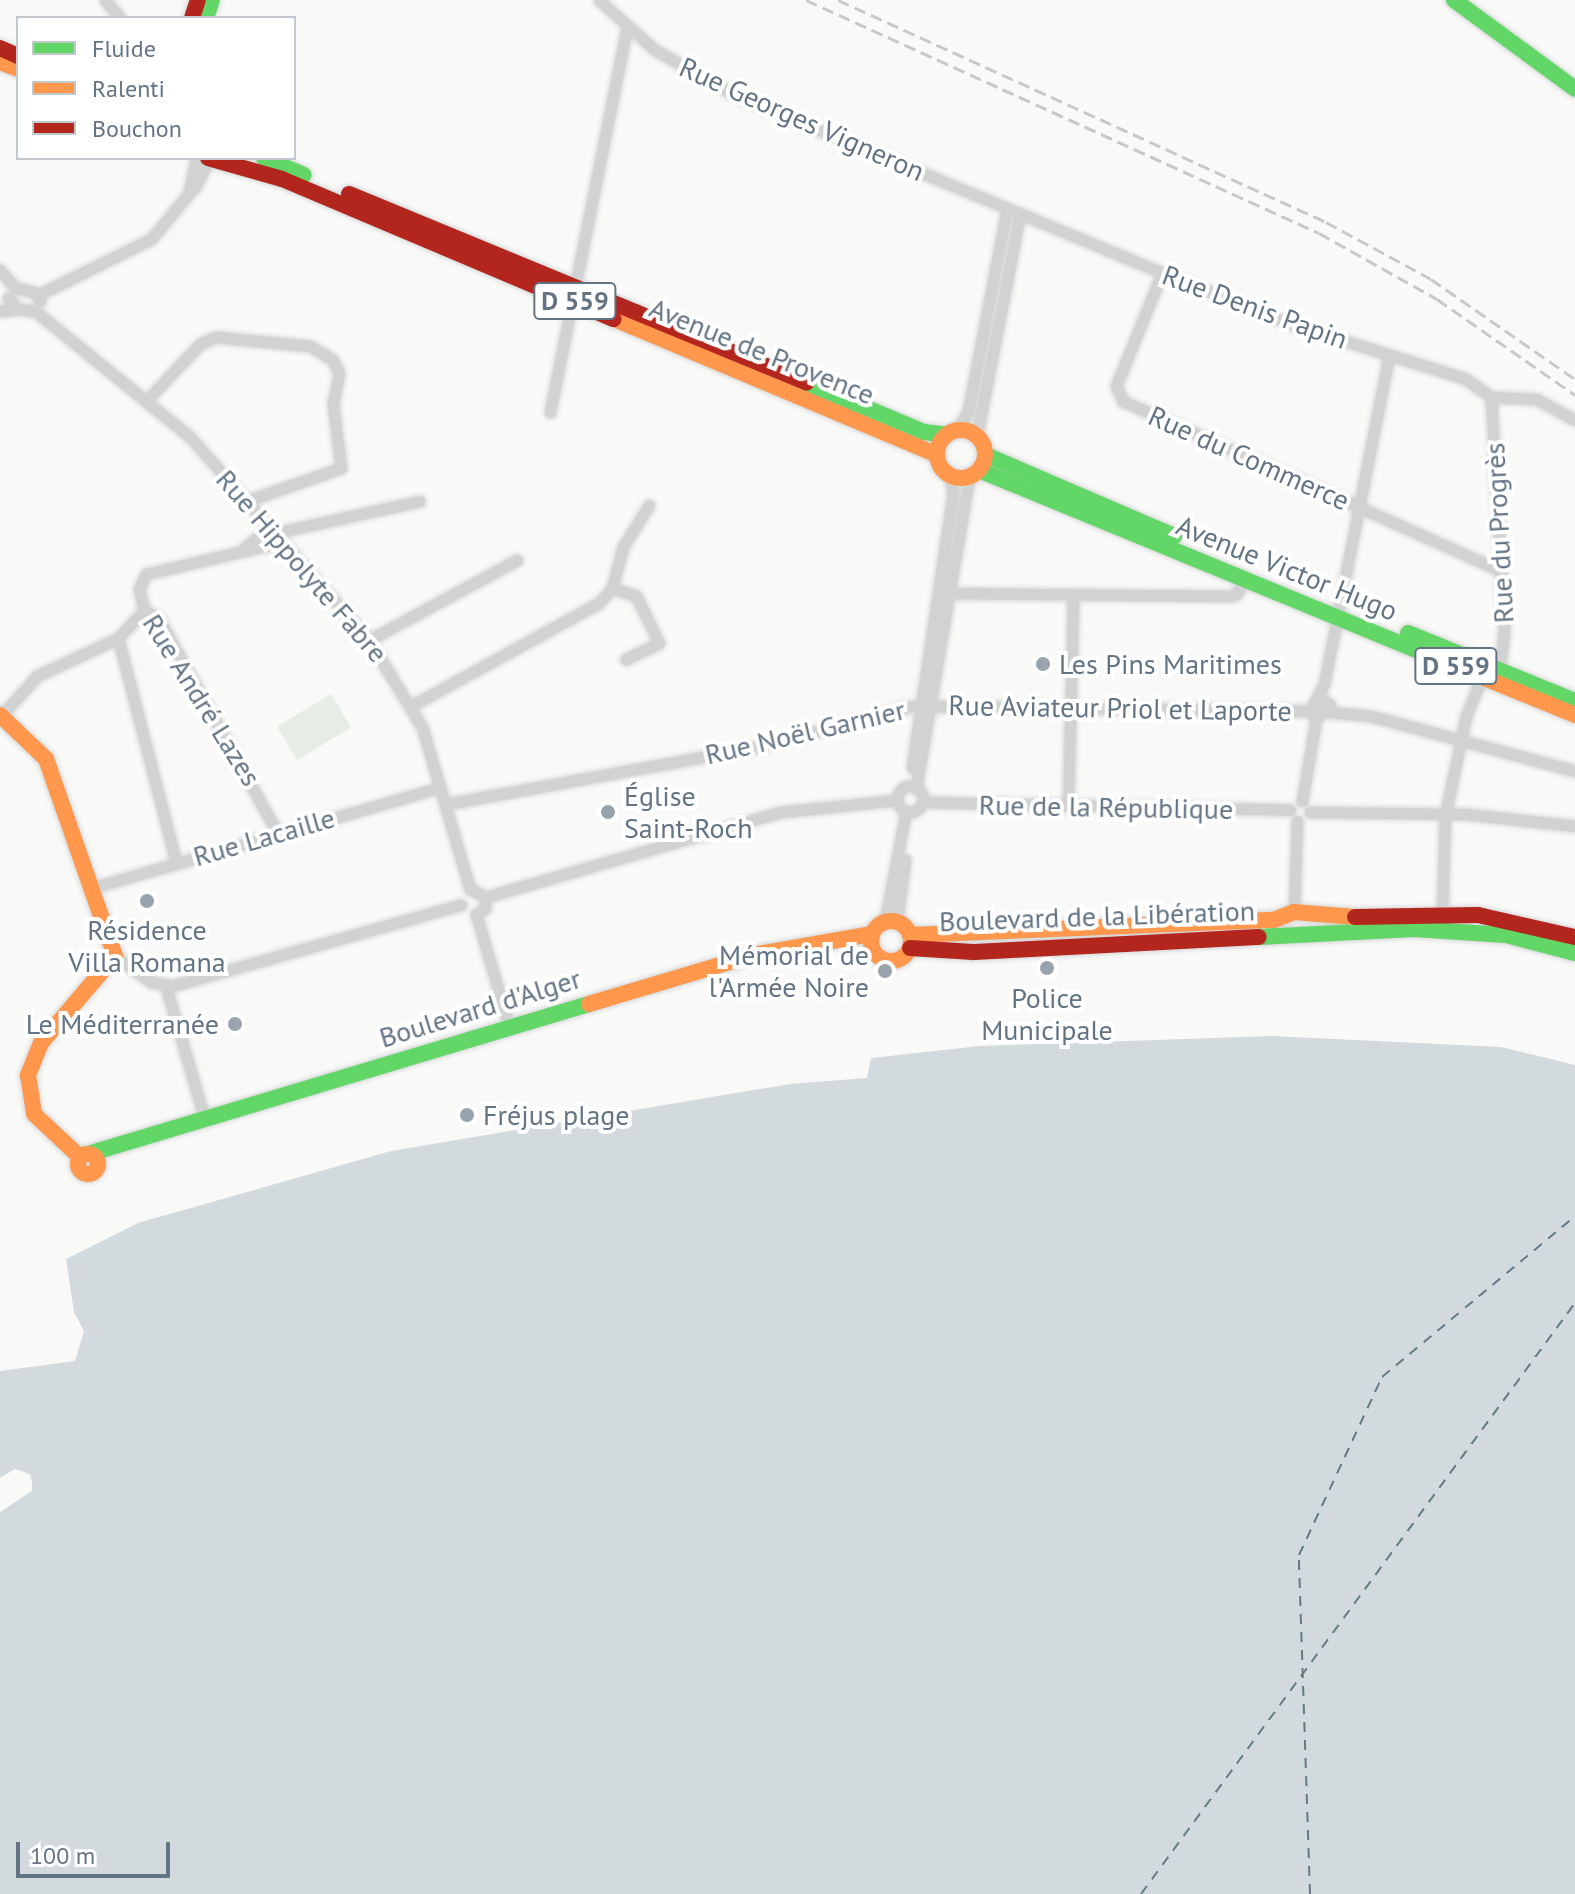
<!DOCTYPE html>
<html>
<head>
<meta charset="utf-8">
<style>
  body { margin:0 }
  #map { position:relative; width:1575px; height:1894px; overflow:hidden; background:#f9f9f8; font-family:"PT Sans",sans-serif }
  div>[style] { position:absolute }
  .green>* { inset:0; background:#e8ece6; transform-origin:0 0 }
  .water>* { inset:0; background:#d2dadd }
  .ferry>* { height:2px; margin-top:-1px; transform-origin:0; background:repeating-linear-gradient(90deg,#637a85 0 10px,transparent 0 18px) }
  .roads { filter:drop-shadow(0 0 2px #d6d7d8) drop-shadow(0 0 2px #d6d7d8) }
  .street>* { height:11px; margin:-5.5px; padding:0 5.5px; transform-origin:5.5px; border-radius:5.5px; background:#d1d3d3 }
  .street>.ring { margin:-5.5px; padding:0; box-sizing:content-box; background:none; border:11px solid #d1d3d3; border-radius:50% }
  .fast>* { height:16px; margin:-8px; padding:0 8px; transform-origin:8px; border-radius:8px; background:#63d668 }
  .slow>* { height:16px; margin:-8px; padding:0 8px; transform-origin:8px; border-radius:8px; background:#ff974d }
  .slow>.ring { margin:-8px; padding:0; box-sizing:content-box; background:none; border:16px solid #ff974d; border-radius:50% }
  .jam>* { height:16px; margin:-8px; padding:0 8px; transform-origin:8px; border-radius:8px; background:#b3261e }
  .rail>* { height:3px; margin-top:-1.5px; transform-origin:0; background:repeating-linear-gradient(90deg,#c7c9c9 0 12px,transparent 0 18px) }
  .dots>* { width:22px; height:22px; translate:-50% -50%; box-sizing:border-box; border:4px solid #fff; border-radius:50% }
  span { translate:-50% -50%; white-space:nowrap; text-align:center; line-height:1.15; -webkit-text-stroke:8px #fff; paint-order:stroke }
  .shield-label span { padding:2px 6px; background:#fff; border:2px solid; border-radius:6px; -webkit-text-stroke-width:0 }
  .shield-label { font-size:26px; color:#637484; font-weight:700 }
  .street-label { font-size:28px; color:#637484 }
  .poi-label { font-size:28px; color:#637484 }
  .left { translate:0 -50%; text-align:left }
  .right { translate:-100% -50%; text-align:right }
  .legend { position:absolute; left:16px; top:16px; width:280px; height:144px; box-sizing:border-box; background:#fff; border:2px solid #c1c7ce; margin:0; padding:10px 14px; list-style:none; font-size:24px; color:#637484 }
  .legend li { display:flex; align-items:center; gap:16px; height:40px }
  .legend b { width:40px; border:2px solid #c1c7ce }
  .scale { position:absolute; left:16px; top:1842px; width:154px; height:36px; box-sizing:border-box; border:4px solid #637484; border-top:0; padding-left:10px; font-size:24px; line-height:28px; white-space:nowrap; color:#637484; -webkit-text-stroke:6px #fff; paint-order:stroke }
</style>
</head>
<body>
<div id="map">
  <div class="green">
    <i style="left:331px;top:694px;width:39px;height:63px;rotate:59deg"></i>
  </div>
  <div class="water">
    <i style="clip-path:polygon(1272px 1036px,1501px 1047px,1575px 1065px,1575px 1894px,0 1894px,0 1512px,32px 1491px,32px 1481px,30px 1474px,15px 1469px,0 1478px,0 1371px,75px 1361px,84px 1331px,74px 1312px,66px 1259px,138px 1223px,391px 1151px,790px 1084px,867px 1078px,871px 1058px,979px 1046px)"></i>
  </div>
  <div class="ferry">
    <i style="left:1141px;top:1894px;width:733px;rotate:-53.71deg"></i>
    <i style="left:1310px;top:1894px;width:339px;rotate:-91.9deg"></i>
    <i style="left:1299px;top:1555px;width:196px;rotate:-65deg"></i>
    <i style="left:1382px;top:1377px;width:251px;rotate:-39.8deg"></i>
  </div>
  <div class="roads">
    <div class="street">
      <i style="left:105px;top:0;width:23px;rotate:50deg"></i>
      <i style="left:599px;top:0;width:75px;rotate:41.8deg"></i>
      <i style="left:655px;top:50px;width:92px;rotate:29.4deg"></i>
      <i style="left:735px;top:95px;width:463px;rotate:22.6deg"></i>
      <i style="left:1162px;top:273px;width:139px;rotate:21.6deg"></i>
      <i style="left:1291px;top:324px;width:183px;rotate:17.4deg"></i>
      <i style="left:1466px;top:379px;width:31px;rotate:36deg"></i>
      <i style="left:189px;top:192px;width:35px;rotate:-78deg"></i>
      <i style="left:0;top:270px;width:23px;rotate:50deg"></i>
      <i style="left:1162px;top:273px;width:122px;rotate:112.2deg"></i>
      <i style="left:1116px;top:386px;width:17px;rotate:65deg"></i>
      <i style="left:1123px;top:401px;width:414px;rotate:24.2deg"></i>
      <i style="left:15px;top:288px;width:19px;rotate:12deg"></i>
      <i style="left:34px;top:292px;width:11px;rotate:56deg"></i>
      <i style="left:38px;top:295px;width:126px;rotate:-26.4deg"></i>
      <i style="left:151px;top:239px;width:70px;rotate:-50.2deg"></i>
      <i style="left:196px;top:185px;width:30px;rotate:-63deg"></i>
      <i style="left:8px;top:298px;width:15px;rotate:48deg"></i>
      <i style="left:18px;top:309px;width:17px;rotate:7deg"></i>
      <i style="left:0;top:311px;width:18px;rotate:-6deg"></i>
      <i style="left:35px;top:311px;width:200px;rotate:39.1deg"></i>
      <i style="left:190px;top:437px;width:271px;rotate:48.6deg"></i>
      <i style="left:369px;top:640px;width:102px;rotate:58.7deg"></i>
      <i style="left:422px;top:727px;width:169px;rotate:73.5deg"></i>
      <i style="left:1491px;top:397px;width:234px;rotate:86.8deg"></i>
      <i style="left:1504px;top:631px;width:38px;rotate:96deg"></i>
      <i style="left:1491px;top:397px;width:45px;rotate:2.5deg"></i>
      <i style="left:1536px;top:399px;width:44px;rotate:28.3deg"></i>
      <i style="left:148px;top:399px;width:76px;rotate:-46.6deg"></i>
      <i style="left:200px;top:344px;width:17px;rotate:-24deg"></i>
      <i style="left:216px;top:337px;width:94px;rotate:5.5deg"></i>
      <i style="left:310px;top:346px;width:26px;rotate:31deg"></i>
      <i style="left:332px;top:359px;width:16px;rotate:63deg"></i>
      <i style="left:339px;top:373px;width:32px;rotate:101deg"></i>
      <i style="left:333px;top:404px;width:64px;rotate:82.9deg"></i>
      <i style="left:341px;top:468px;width:100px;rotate:160.7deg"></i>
      <i style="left:550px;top:412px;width:393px;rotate:-78.7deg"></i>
      <i style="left:957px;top:430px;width:22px;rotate:-60deg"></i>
      <i style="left:968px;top:411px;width:206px;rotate:-79.1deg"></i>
      <i style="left:977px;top:435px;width:225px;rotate:-79deg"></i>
      <i style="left:275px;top:533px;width:148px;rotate:-12.4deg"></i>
      <i style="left:244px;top:548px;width:33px;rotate:-38deg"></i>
      <i style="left:612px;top:588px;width:25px;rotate:18deg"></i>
      <i style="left:636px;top:596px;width:52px;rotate:63.9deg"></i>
      <i style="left:659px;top:643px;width:37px;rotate:154deg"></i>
      <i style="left:940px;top:593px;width:290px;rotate:0.6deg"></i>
      <i style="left:1230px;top:596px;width:7px;rotate:-16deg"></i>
      <i style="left:1237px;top:594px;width:19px;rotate:-65deg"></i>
      <i style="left:118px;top:638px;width:231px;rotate:75.5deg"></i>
      <i style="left:369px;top:640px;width:168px;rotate:-28.4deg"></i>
      <i style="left:1316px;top:702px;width:8px;rotate:-14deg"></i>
      <i style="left:1324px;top:700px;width:8px;rotate:40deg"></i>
      <i style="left:1330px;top:705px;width:20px;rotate:135deg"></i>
      <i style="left:1316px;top:719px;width:10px;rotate:-127deg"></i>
      <i style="left:1310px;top:711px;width:30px;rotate:-63deg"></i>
      <i style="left:1324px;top:684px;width:335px;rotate:-78.8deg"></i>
      <i style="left:413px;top:705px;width:213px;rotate:-28.8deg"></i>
      <i style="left:600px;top:602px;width:18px;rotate:-49deg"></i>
      <i style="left:612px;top:588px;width:42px;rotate:-75deg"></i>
      <i style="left:623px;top:547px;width:49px;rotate:-58.2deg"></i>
      <i style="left:1328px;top:712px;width:43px;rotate:5.3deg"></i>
      <i style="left:1371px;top:716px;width:211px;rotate:15.1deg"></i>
      <i style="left:1px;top:716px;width:54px;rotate:-48deg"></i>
      <i style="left:37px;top:676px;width:89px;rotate:-25.1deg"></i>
      <i style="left:118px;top:638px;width:38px;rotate:-47deg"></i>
      <i style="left:912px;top:767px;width:276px;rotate:-81.5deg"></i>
      <i style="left:953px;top:494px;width:19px;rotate:-99deg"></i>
      <i class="ring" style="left:897px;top:786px;width:15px;height:15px"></i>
      <i style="left:916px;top:788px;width:315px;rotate:-80.3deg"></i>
      <i style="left:1302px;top:801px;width:83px;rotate:-80.3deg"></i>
      <i style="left:923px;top:802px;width:367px;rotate:1.2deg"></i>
      <i style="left:446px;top:804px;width:321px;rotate:-10.4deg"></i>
      <i style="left:762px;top:746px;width:154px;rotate:-15deg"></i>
      <i style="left:911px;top:706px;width:399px;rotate:0.7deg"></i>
      <i style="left:1068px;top:806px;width:209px;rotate:-88.6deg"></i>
      <i style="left:1310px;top:812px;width:155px;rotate:0.7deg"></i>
      <i style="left:1465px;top:814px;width:111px;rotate:6.2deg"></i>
      <i style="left:277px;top:832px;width:244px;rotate:-119deg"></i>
      <i style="left:159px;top:619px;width:17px;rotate:-149deg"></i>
      <i style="left:144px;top:610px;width:22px;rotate:-103deg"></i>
      <i style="left:139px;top:589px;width:17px;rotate:-65deg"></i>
      <i style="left:146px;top:574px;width:139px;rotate:-13.3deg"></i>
      <i style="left:88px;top:889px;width:367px;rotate:-16.1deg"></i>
      <i style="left:470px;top:889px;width:18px;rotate:27deg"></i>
      <i style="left:486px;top:897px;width:11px;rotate:95deg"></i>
      <i style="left:485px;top:908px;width:11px;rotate:146deg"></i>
      <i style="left:486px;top:897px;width:307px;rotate:-16.1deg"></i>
      <i style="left:781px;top:812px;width:117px;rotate:-5.9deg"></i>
      <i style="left:1294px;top:912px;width:91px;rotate:-88.1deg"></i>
      <i style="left:1442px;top:913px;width:98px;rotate:-88.2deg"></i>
      <i style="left:1445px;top:815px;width:101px;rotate:-78deg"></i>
      <i style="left:1466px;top:716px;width:42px;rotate:-67.7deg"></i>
      <i style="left:476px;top:914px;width:117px;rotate:73.6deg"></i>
      <i style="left:885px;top:921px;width:112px;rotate:-79.2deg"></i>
      <i style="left:897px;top:921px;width:62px;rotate:-82.5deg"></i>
      <i style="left:115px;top:956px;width:44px;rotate:35.8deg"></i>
      <i style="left:151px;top:982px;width:21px;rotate:11deg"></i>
      <i style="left:172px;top:986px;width:300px;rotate:-15.7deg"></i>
      <i style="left:166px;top:987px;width:135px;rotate:73.7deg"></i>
    </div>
    <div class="fast">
      <i style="left:1454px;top:0;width:150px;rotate:36.3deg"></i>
      <i style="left:206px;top:18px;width:19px;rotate:-72deg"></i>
      <i style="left:264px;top:158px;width:43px;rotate:23deg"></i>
      <i style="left:807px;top:383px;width:127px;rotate:22.7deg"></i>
      <i style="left:924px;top:432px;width:23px;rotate:7deg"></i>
      <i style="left:986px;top:455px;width:205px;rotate:23.3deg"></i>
      <i style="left:979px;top:470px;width:502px;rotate:22.37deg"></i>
      <i style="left:1408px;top:633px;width:180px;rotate:22.2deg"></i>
      <i style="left:1259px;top:937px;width:155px;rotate:-3deg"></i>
      <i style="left:1414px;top:929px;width:92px;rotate:3.7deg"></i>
      <i style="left:1506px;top:935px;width:71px;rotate:14.6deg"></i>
      <i style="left:88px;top:1154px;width:523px;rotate:-16.67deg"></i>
    </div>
    <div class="slow">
      <i style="left:0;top:62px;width:19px;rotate:21deg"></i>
      <i style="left:614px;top:319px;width:350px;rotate:22.8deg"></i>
      <i class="ring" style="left:937px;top:430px;width:32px;height:32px"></i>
      <i style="left:1443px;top:661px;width:143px;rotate:22.2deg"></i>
      <i style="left:0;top:715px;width:64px;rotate:43.7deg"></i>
      <i style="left:46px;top:759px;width:209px;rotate:70.7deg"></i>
      <i style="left:115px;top:956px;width:114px;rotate:130.4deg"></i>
      <i style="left:41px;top:1043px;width:35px;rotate:112deg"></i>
      <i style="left:28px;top:1075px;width:39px;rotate:81deg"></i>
      <i style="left:34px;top:1114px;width:63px;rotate:43.1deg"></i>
      <i class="ring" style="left:871px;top:921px;width:24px;height:24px"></i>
      <i style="left:911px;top:935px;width:363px;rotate:-2.4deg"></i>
      <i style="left:1274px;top:920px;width:22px;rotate:-22deg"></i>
      <i style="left:1294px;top:912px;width:61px;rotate:4.7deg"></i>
      <i style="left:589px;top:1004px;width:171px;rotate:-16.6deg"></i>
      <i style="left:753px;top:955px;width:121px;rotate:-10deg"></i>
      <i class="ring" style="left:78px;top:1154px;width:4px;height:4px"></i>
    </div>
    <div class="jam">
      <i style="left:192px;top:18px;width:19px;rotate:-72deg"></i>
      <i style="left:0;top:48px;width:20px;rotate:24deg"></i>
      <i style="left:208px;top:158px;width:77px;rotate:15.8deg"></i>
      <i style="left:282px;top:179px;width:360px;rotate:22.9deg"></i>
      <i style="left:349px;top:194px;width:495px;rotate:22.4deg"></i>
      <i style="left:1355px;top:917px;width:123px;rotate:-0.9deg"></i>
      <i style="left:1478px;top:915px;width:99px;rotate:12.8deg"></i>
      <i style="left:910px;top:948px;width:63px;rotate:3.6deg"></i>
      <i style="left:973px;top:952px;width:286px;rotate:-3deg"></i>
    </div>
  </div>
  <div class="rail">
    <i style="left:806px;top:0;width:563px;rotate:24.43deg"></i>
    <i style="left:1319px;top:233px;width:135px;rotate:29.2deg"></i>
    <i style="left:1437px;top:299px;width:168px;rotate:34.8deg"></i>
    <i style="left:838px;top:0;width:536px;rotate:24.46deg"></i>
    <i style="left:1326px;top:222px;width:119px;rotate:28.5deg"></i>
    <i style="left:1431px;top:279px;width:175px;rotate:34.8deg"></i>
  </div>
  <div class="dots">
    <i style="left:1043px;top:664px;background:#98a3ad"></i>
    <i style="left:608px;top:812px;background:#98a3ad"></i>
    <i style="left:147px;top:901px;background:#98a3ad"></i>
    <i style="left:1047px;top:968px;background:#98a3ad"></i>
    <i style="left:885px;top:971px;background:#98a3ad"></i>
    <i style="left:235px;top:1024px;background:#98a3ad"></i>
    <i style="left:467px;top:1115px;background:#98a3ad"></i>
  </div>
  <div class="shield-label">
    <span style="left:575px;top:301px">D 559</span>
    <span style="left:1456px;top:666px">D 559</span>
  </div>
  <div class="street-label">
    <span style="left:802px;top:119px;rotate:24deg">Rue Georges Vigneron</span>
    <span style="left:1255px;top:307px;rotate:20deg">Rue Denis Papin</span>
    <span style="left:762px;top:351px;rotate:22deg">Avenue de Provence</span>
    <span style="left:1249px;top:458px;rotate:24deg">Rue du Commerce</span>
    <span style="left:1499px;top:533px;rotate:-93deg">Rue du Progrès</span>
    <span style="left:302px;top:566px;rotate:49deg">Rue Hippolyte Fabre</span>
    <span style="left:1287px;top:568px;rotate:22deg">Avenue Victor Hugo</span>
    <span style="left:202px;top:700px;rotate:58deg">Rue André Lazes</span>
    <span style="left:1120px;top:708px;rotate:1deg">Rue Aviateur Priol et Laporte</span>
    <span style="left:805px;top:732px;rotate:-13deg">Rue Noël Garnier</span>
    <span style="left:1106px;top:807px;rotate:1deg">Rue de la République</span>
    <span style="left:264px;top:837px;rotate:-16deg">Rue Lacaille</span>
    <span style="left:1097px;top:916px;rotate:-2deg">Boulevard de la Libération</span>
    <span style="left:480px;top:1008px;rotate:-17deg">Boulevard d'Alger</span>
  </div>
  <div class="poi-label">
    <span class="left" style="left:1059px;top:664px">Les Pins Maritimes</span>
    <span class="left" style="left:624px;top:812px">Église<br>Saint-Roch</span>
    <span style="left:147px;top:946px">Résidence<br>Villa Romana</span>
    <span class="right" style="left:869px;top:971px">Mémorial de<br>l'Armée Noire</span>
    <span style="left:1047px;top:1014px">Police<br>Municipale</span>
    <span class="right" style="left:219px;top:1024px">Le Méditerranée</span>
    <span class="left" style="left:483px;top:1115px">Fréjus plage</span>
  </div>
  <ul class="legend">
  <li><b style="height:10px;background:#63d668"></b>Fluide</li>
  <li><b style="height:10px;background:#ff974d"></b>Ralenti</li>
  <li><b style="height:10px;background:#b3261e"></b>Bouchon</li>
  </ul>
  <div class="scale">100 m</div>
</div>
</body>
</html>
